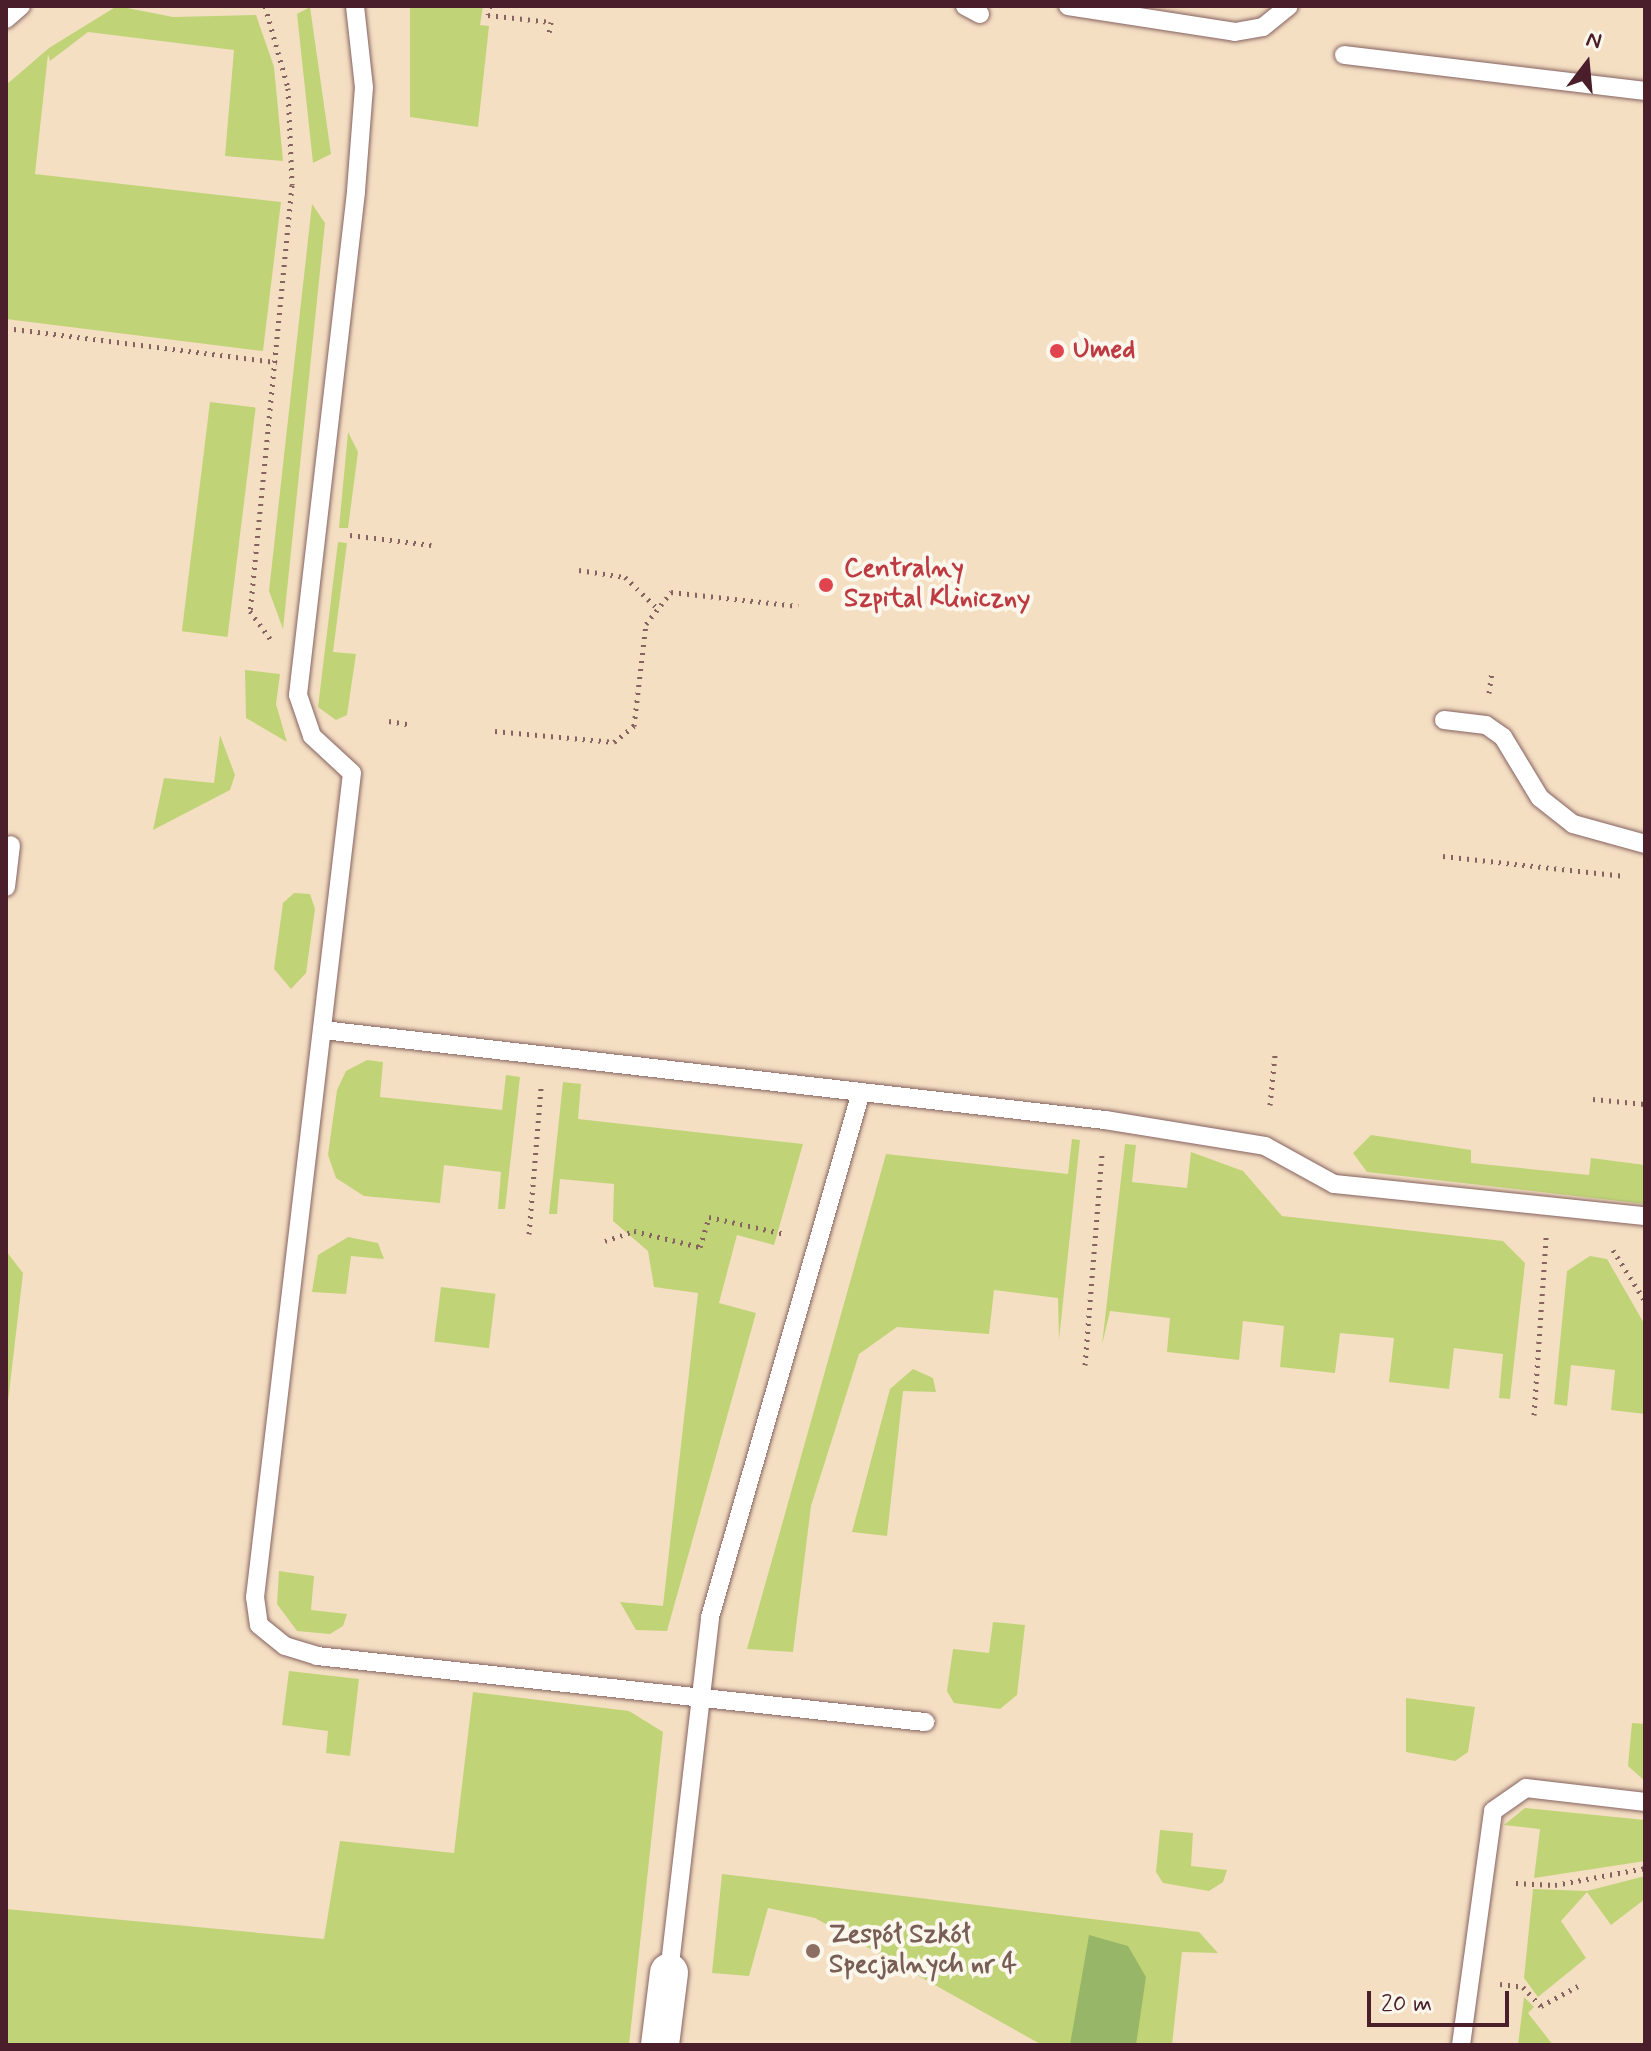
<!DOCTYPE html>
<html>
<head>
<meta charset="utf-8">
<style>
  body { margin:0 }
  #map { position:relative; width:1651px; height:2051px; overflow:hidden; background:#f4dfc3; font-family:Mynerve,sans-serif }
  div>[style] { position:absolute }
  .green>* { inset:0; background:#c0d477; transform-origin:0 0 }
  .forest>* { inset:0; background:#98b668 }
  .path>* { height:5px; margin-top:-2.5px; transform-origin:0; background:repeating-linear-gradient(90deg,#866260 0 2px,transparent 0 8px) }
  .roads { filter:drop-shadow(0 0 2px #866260) drop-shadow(0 0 2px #866260) }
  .lane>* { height:18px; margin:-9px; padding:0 9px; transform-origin:9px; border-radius:9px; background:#fff }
  .street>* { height:38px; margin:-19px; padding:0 19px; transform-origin:19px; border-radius:19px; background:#fff }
  .dots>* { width:22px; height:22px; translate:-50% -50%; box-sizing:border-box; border:4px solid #fbf7ec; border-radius:50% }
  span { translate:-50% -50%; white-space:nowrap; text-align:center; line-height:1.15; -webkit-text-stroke:8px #fbf7ec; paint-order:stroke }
  .health-label { font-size:26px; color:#be3a42; font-weight:700 }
  .left { translate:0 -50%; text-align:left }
  .education-label { font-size:26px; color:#785e54; font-weight:700 }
  .frame { position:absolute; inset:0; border:8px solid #4a1f2b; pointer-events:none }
  .north { position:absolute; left:1547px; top:24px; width:80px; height:80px; -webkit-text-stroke:6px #fbf7ec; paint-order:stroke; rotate:16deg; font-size:22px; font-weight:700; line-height:32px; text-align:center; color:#4a1f2b }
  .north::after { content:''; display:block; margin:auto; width:28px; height:36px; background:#4a1f2b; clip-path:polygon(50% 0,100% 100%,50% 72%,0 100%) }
  .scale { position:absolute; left:1367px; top:1991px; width:142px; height:36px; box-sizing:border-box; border:4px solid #4a1f2b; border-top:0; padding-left:10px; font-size:24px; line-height:28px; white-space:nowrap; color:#4a1f2b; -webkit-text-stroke:6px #fbf7ec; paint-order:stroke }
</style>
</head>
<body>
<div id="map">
  <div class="green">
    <i style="clip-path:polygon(117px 6px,173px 17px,256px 15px,274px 67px,283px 161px,225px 156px,234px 50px,88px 32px,50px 61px,48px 54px,35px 174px,281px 202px,263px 351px,6px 319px,6px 85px,49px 48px)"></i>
    <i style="clip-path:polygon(410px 6px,483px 6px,480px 25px,489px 26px,478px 127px,410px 117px)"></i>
    <i style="clip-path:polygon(310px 7px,331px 154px,313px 163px,297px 14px)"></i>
    <i style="clip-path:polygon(312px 204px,325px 223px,283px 629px,269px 591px)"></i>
    <i style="left:210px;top:402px;width:46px;height:231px;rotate:7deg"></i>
    <i style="clip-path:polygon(348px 432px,358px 452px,348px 528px,339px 528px)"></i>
    <i style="clip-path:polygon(338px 542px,347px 543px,333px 652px,356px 654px,347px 715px,336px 720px,318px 707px)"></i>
    <i style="clip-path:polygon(245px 670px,280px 674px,276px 704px,287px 742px,246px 718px)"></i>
    <i style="clip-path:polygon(220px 735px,235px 775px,230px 790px,153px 830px,164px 778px,214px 783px)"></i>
    <i style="clip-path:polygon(294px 893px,310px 894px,315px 909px,306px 973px,291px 989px,274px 969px,283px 903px)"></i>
    <i style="clip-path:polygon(367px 1060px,383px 1062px,380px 1097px,502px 1110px,506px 1075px,520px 1077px,505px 1209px,498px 1209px,501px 1172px,444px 1165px,440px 1203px,364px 1196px,336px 1178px,328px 1155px,337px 1090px,346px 1071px)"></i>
    <i style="clip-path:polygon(563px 1082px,581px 1084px,578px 1119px,803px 1144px,774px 1245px,737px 1235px,719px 1303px,756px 1313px,667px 1631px,636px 1630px,620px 1602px,663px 1606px,698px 1293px,654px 1287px,648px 1251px,613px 1221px,614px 1184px,560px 1179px,557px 1214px,549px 1214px)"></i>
    <i style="clip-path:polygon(1371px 1135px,1471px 1150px,1471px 1163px,1589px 1175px,1591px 1158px,1645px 1165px,1645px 1204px,1367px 1172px,1353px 1153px)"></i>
    <i style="clip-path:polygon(1072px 1139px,1080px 1140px,1059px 1340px,1058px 1298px,994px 1290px,989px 1334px,897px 1327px,859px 1354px,811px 1506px,793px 1652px,747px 1649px,886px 1154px,1068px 1174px)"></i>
    <i style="clip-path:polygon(1125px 1144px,1136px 1145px,1132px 1182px,1187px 1188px,1191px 1152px,1243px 1171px,1282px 1216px,1503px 1241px,1525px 1263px,1510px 1399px,1499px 1398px,1503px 1354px,1454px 1348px,1449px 1389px,1389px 1382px,1394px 1338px,1340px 1333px,1335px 1373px,1280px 1367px,1284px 1326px,1243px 1321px,1239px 1360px,1167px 1352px,1170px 1318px,1110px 1311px,1102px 1345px)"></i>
    <i style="clip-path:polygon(348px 1237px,378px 1243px,384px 1259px,351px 1256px,346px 1294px,312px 1292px,318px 1255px)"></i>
    <i style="clip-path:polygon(6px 1251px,23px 1273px,6px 1419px)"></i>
    <i style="clip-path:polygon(1590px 1256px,1607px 1259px,1645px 1325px,1645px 1414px,1611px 1410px,1615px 1370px,1571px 1365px,1567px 1406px,1554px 1404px,1567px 1271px)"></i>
    <i style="left:441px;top:1287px;width:55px;height:55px;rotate:7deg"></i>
    <i style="clip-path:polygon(913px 1369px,933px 1378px,936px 1392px,903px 1391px,887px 1536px,852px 1532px,890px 1389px)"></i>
    <i style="clip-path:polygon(279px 1571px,314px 1576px,311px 1610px,347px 1614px,343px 1626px,330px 1634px,297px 1631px,277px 1604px)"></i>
    <i style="clip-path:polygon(993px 1622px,1025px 1625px,1017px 1695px,1000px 1709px,954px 1703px,947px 1691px,953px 1649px,989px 1653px)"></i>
    <i style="clip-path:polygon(289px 1671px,359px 1679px,350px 1756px,326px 1753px,328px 1731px,282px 1725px)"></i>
    <i style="clip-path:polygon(473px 1692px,629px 1711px,663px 1732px,629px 2045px,6px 2045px,6px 1909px,324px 1939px,340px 1841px,454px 1853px)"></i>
    <i style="clip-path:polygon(1406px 1698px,1475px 1707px,1468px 1752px,1455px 1761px,1406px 1752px)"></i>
    <i style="clip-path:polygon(1632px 1723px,1645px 1724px,1645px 1781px,1628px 1766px)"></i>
    <i style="clip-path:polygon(1525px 1808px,1645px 1820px,1645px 1861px,1534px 1878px,1540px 1829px,1504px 1825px)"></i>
    <i style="clip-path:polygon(1160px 1830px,1193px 1833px,1191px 1866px,1227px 1870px,1223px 1882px,1209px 1891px,1163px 1883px,1156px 1872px)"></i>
    <i style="clip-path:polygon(722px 1874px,1199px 1932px,1218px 1953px,1182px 1952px,1172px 2045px,1042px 2045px,815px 1918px,768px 1908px,749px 1976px,712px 1973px)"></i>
    <i style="clip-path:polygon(1645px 1876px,1645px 1899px,1611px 1925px,1587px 1892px,1561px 1921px,1586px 1958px,1538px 1997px,1524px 1978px,1533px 1889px,1587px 1891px)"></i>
    <i style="clip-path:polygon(1524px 1997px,1534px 2007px,1528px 2013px,1553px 2045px,1518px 2045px)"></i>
  </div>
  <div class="forest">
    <i style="clip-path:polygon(1089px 1935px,1128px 1946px,1146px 1977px,1136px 2045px,1070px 2045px)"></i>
  </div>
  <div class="path">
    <i style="left:265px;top:6px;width:85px;rotate:74.3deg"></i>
    <i style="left:288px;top:88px;width:97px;rotate:87.6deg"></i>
    <i style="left:292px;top:185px;width:428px;rotate:95.6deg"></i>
    <i style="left:250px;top:611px;width:36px;rotate:54deg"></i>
    <i style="left:490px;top:6px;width:9px;rotate:103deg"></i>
    <i style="left:488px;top:15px;width:63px;rotate:6.3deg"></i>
    <i style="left:551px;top:22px;width:11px;rotate:100deg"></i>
    <i style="left:6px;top:328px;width:273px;rotate:7.2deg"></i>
    <i style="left:350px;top:535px;width:82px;rotate:7deg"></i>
    <i style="left:579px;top:570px;width:47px;rotate:8.7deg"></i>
    <i style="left:625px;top:577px;width:46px;rotate:44.1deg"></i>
    <i style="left:1489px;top:693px;width:22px;rotate:-82deg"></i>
    <i style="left:389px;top:721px;width:22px;rotate:10deg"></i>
    <i style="left:495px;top:731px;width:120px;rotate:5.3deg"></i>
    <i style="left:614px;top:742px;width:26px;rotate:-39deg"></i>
    <i style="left:634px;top:726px;width:103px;rotate:-83.3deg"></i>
    <i style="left:646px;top:624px;width:41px;rotate:-52deg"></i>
    <i style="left:671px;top:592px;width:128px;rotate:6.3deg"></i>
    <i style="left:1443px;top:856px;width:183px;rotate:6.3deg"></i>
    <i style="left:1593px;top:1099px;width:52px;rotate:5.5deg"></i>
    <i style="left:1270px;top:1105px;width:50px;rotate:-84.3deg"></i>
    <i style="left:529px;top:1234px;width:147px;rotate:-85.3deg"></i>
    <i style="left:605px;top:1241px;width:31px;rotate:-19deg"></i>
    <i style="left:634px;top:1231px;width:68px;rotate:13.6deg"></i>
    <i style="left:700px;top:1247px;width:31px;rotate:-73deg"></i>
    <i style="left:709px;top:1217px;width:78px;rotate:12.6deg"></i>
    <i style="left:1613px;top:1250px;width:60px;rotate:57.9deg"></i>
    <i style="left:1085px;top:1365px;width:213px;rotate:-85.4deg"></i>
    <i style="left:1534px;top:1415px;width:178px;rotate:-86.1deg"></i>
    <i style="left:1516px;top:1883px;width:39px;rotate:3deg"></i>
    <i style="left:1555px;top:1885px;width:92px;rotate:-10.7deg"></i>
    <i style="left:1500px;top:1984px;width:23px;rotate:7deg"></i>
    <i style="left:1523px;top:1987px;width:26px;rotate:47deg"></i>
    <i style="left:1541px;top:2006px;width:42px;rotate:-28.4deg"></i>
  </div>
  <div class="roads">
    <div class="lane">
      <i style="left:355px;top:6px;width:81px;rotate:83.7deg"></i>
      <i style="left:364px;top:87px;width:105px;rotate:94.4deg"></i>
      <i style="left:356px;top:192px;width:506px;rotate:96.58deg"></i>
      <i style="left:298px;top:695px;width:43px;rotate:71.1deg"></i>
      <i style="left:312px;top:736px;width:54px;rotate:42.8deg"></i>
      <i style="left:352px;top:773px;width:830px;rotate:96.71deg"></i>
      <i style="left:255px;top:1597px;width:28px;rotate:82deg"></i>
      <i style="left:259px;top:1625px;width:33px;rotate:39deg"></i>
      <i style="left:285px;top:1646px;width:34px;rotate:17deg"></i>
      <i style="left:317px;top:1656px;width:612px;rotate:6.2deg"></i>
      <i style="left:965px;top:6px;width:17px;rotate:28deg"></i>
      <i style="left:1068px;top:6px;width:169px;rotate:8.8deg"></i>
      <i style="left:1235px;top:32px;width:28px;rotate:-10deg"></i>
      <i style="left:1263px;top:27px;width:33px;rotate:-39deg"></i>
      <i style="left:6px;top:19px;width:20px;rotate:-41deg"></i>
      <i style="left:1344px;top:55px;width:303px;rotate:6.8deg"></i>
      <i style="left:1444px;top:720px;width:42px;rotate:6.8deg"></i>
      <i style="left:1486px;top:725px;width:21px;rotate:35deg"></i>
      <i style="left:1503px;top:737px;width:71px;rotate:58.8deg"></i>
      <i style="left:1540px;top:798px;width:42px;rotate:38.2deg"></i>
      <i style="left:1573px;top:824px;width:75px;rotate:15.5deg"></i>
      <i style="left:6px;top:887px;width:42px;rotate:-83.2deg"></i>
      <i style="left:323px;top:1030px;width:787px;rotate:6.57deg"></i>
      <i style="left:1105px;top:1120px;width:162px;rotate:9.2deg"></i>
      <i style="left:1265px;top:1146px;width:79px;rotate:28.8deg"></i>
      <i style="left:1334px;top:1184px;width:313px;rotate:5.9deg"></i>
      <i style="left:669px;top:1973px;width:358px;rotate:-83.4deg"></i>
      <i style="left:710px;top:1617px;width:546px;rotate:-73.95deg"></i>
      <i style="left:1461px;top:2045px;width:236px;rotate:-82.2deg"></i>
      <i style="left:1493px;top:1811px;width:40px;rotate:-34.9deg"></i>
      <i style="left:1526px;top:1788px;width:120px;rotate:6.7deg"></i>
    </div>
    <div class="street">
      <i style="left:660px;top:2045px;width:73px;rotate:-82.9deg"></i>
    </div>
  </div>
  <div class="dots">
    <i style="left:1057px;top:351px;background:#e0444e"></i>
    <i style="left:826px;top:585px;background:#e0444e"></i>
    <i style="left:813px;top:1951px;background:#8d6e63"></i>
  </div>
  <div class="health-label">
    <span class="left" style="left:1073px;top:351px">Umed</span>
    <span class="left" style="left:844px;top:585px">Centralny<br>Szpital Kliniczny</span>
  </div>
  <div class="education-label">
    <span class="left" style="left:829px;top:1951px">Zespół Szkół<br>Specjalnych nr 4</span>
  </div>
  <div class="frame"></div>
  <div class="north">N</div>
  <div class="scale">20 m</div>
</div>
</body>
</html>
